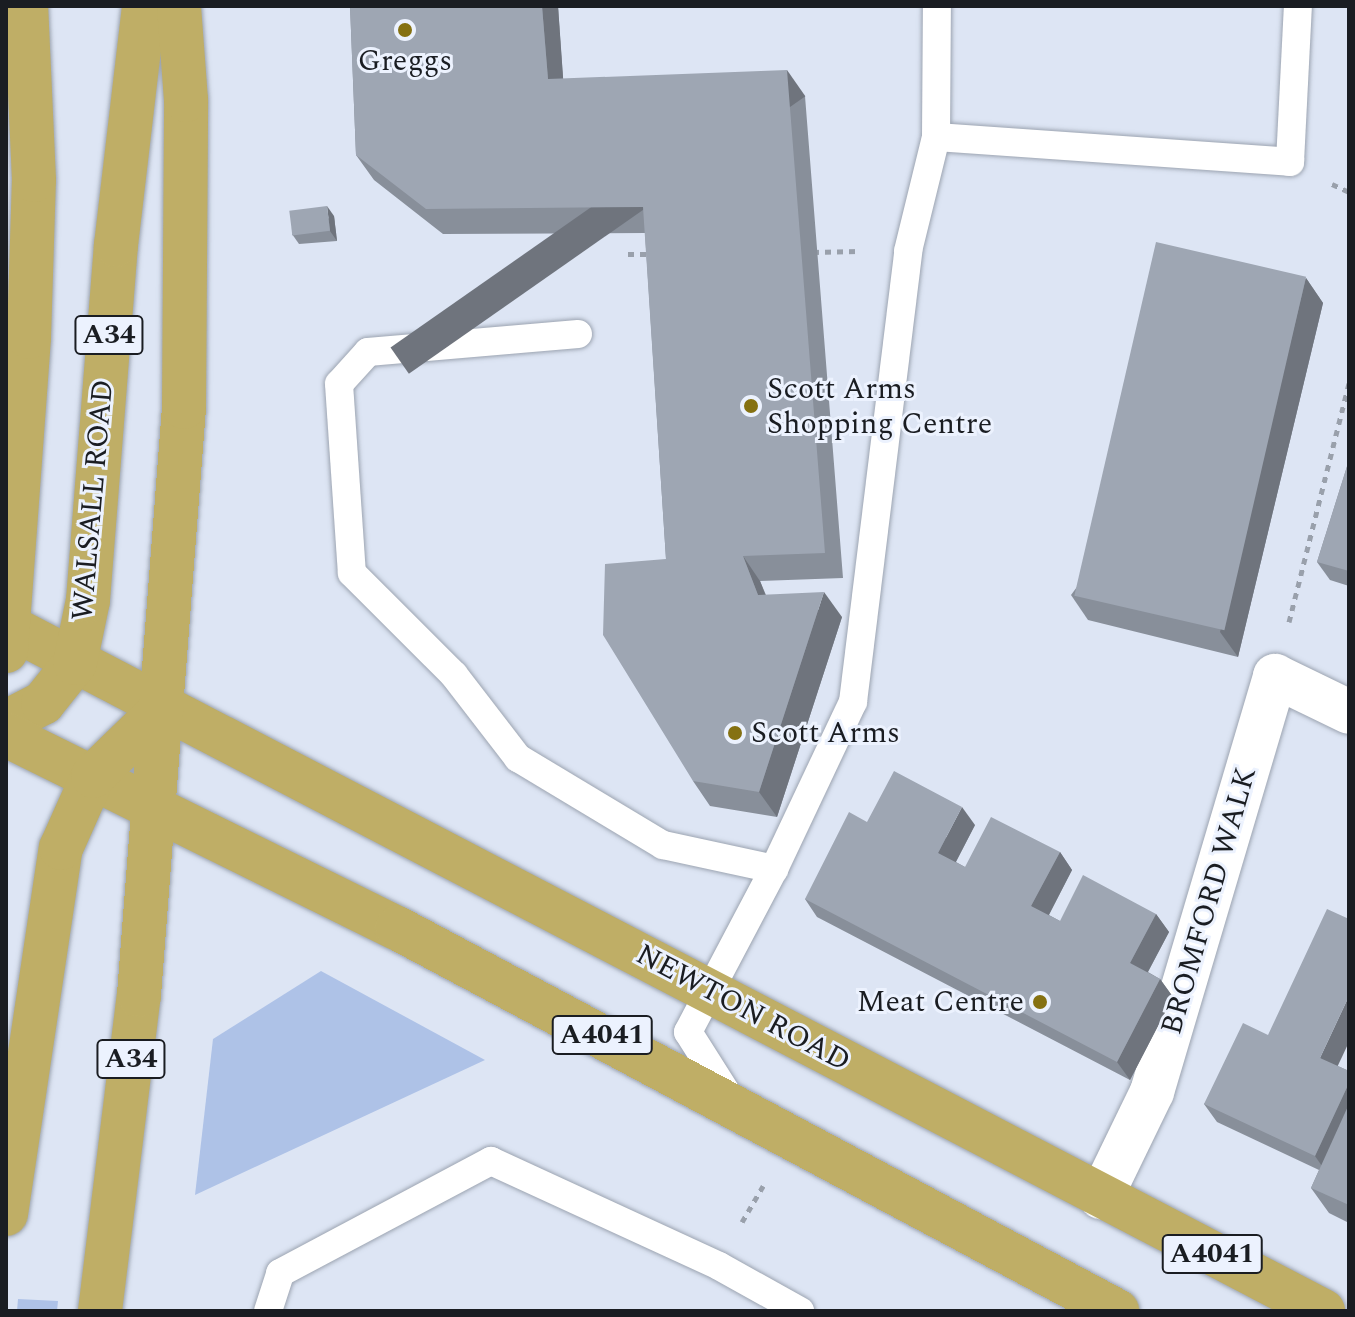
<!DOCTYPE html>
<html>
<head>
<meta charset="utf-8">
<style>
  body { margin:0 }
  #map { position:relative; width:1355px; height:1317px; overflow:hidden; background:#dde5f4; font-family:Spectral,serif }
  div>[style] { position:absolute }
  .green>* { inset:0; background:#aec2e7 }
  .path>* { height:5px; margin-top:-2.5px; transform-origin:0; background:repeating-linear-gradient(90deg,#99a0ab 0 6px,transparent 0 12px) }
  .roads { filter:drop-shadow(0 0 2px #9ca4b1) drop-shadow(0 0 2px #9ca4b1) }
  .service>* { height:28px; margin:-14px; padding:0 14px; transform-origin:14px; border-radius:14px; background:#fff }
  .minor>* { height:44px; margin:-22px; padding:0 22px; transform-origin:22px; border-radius:22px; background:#fff }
  .trunk>* { height:44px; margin:-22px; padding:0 22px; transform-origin:22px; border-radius:22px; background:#bfae66 }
  .wall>* { inset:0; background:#888f9a }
  .shaded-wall>* { inset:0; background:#6f747d; transform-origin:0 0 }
  .building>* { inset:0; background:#9ea6b3; transform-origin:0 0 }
  .dots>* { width:22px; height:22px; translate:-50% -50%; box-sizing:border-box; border:4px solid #ecf2fe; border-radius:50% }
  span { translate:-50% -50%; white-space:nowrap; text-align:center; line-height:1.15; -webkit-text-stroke:6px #ecf2fe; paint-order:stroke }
  .shield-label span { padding:2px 6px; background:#ecf2fe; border:2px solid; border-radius:6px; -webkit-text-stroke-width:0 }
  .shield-label { font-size:28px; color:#1a1d22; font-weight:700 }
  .poi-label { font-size:30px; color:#1a1d22 }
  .left { translate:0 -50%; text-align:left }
  .right { translate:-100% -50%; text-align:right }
  .street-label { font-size:30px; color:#1a1d22 }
  .frame { position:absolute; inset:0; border:8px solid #1a1d22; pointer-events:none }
</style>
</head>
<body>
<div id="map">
  <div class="green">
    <i style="clip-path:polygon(321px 971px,485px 1060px,195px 1195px,213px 1039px)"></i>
    <i style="clip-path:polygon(18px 1299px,58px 1301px,57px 1311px,17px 1311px)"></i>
  </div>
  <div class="path">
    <i style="left:1332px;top:184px;width:19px;rotate:25deg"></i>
    <i style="left:813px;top:252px;width:46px;rotate:-1.2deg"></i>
    <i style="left:628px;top:254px;width:23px"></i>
    <i style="left:1289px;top:622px;width:246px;rotate:-75.9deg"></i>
    <i style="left:742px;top:1222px;width:42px;rotate:-59.7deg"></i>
  </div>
  <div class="roads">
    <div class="service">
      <i style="left:936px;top:137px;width:355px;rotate:4deg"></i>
      <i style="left:1290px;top:162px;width:156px;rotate:-87.1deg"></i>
      <i style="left:578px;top:334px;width:211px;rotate:175.1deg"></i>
      <i style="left:368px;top:352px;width:43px;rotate:132.2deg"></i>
      <i style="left:339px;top:384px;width:189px;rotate:86.1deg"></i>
      <i style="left:352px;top:573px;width:144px;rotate:45deg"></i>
      <i style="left:454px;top:675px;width:105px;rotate:52.4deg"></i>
      <i style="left:518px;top:758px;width:169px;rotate:31deg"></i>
      <i style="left:663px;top:845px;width:114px;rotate:12.2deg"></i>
      <i style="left:733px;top:1103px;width:84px;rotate:-122.4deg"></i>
      <i style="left:688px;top:1032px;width:184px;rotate:-62.2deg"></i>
      <i style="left:774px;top:869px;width:185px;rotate:-64.7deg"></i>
      <i style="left:853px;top:702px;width:454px;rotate:-83deg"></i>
      <i style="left:908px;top:251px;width:117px;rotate:-76.2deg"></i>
      <i style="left:936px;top:137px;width:131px;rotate:-89.6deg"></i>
      <i style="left:268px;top:1311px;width:40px;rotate:-72deg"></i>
      <i style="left:280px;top:1273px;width:239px;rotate:-28deg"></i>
      <i style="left:491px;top:1161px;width:251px;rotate:24.7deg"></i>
      <i style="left:719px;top:1266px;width:93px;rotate:29.1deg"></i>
    </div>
    <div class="minor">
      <i style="left:1101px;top:1197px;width:117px;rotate:-64.1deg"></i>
      <i style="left:1152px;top:1092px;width:434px;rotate:-73.5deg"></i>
      <i style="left:1275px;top:676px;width:82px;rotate:25.9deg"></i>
    </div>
    <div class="trunk">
      <i style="left:6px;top:625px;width:1485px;rotate:27.51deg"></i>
      <i style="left:6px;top:651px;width:315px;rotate:-85.8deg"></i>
      <i style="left:29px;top:337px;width:157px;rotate:-88.2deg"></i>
      <i style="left:34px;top:180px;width:174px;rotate:-92.6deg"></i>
      <i style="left:6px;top:722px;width:42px;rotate:-27.2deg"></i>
      <i style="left:43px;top:703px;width:51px;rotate:-51.3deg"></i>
      <i style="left:75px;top:663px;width:64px;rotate:-78.3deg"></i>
      <i style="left:88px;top:600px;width:356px;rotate:-85.5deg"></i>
      <i style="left:116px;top:245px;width:241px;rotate:-83.3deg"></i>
      <i style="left:6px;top:735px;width:436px;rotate:26.3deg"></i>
      <i style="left:397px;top:928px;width:816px;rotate:28.01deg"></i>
      <i style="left:6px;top:1214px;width:370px;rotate:-81.5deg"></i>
      <i style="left:61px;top:848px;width:79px;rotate:-66deg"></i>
      <i style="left:93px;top:776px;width:95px;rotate:-44.1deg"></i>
      <i style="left:100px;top:1311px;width:318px;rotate:-83deg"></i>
      <i style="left:139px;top:995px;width:590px;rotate:-85.62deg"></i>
      <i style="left:184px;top:407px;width:307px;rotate:-89.6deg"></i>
      <i style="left:186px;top:100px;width:94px;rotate:-94.3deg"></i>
    </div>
  </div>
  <div class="wall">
    <i style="clip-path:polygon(350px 6px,558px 6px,563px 79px,805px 96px,843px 578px,760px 581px,766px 595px,842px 617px,777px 817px,710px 806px,693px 781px,666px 559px,645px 233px,443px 234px,374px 180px,356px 155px)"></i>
    <i style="clip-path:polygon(334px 216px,337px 241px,299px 244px,292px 234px)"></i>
    <i style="clip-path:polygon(1306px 278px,1323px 303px,1238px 657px,1088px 620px,1071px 595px)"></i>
    <i style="clip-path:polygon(1349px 460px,1349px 586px,1330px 580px,1317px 562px)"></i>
    <i style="clip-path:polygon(975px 825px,956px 862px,965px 867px,1060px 852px,1072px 870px,1049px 915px,1060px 921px,1156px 914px,1169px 932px,1148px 972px,1160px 979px,1173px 997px,1130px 1080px,817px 917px,805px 899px)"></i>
    <i style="clip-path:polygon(1268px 1035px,1349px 1071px,1349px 1223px,1329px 1213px,1311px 1188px,1319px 1170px,1217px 1122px,1204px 1104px)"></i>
  </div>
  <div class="shaded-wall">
    <i style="clip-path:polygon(542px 6px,558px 6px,565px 105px,548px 79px)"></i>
    <i style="left:787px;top:70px;width:32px;height:484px;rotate:55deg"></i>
    <i style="clip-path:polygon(327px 206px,334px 216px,337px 241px,330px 231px)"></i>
    <i style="clip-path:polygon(1306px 278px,1323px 303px,1238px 657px,1220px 632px)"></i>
    <i style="clip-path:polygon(743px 556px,760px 581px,775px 620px,758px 595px)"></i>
    <i style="clip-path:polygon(824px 592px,842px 617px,777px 817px,759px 792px)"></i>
    <i style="clip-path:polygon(962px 807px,975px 825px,951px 871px,938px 853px)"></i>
    <i style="clip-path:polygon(1060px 852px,1072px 870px,1044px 924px,1031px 906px)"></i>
    <i style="clip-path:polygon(1156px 914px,1169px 932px,1143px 981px,1130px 963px)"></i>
    <i style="clip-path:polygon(1160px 979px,1173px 997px,1130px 1080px,1117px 1062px)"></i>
    <i style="clip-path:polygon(1349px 996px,1349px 1042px,1333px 1076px,1320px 1058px)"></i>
    <i style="clip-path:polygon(1349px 1083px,1349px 1129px,1328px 1175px,1315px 1156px)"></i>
  </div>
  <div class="building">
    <i style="clip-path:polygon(350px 6px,542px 6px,548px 79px,787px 70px,825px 553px,743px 556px,758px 595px,824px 592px,759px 792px,693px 781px,603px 635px,605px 564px,666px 559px,643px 207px,426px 209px,356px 155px)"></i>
    <i style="left:327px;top:206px;width:25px;height:38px;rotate:83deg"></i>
    <i style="left:1156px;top:242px;width:154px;height:363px;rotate:13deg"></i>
    <i style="clip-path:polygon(1349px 460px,1349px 571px,1317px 562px)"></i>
    <i style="clip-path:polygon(894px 771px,962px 807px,938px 853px,965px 867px,991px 817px,1060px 852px,1031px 906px,1060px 921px,1083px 875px,1156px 914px,1130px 963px,1160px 979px,1117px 1062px,805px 899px,849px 812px,867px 822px)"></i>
    <i style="clip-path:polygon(1327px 909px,1349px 919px,1349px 996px,1320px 1058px,1349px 1071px,1349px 1083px,1315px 1156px,1204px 1104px,1243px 1023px,1268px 1035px)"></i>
    <i style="clip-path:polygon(1349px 1104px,1349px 1205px,1311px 1188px)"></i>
  </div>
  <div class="dots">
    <i style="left:405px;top:30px;background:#857112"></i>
    <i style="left:751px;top:406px;background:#857112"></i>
    <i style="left:735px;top:733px;background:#857112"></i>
    <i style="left:1040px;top:1002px;background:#857112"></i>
  </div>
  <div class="shield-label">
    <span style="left:109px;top:335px">A34</span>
    <span style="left:602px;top:1035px">A4041</span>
    <span style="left:131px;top:1059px">A34</span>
    <span style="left:1212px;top:1254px">A4041</span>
  </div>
  <div class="poi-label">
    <span style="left:405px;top:61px">Greggs</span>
    <span class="left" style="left:767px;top:406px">Scott Arms<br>Shopping Centre</span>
    <span class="left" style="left:751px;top:733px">Scott Arms</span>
    <span class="right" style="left:1024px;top:1002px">Meat Centre</span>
  </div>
  <div class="street-label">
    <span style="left:93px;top:500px;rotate:-85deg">WALSALL ROAD</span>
    <span style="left:1209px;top:901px;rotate:-74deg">BROMFORD WALK</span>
    <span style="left:743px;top:1008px;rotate:28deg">NEWTON ROAD</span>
  </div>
  <div class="frame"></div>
</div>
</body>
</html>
